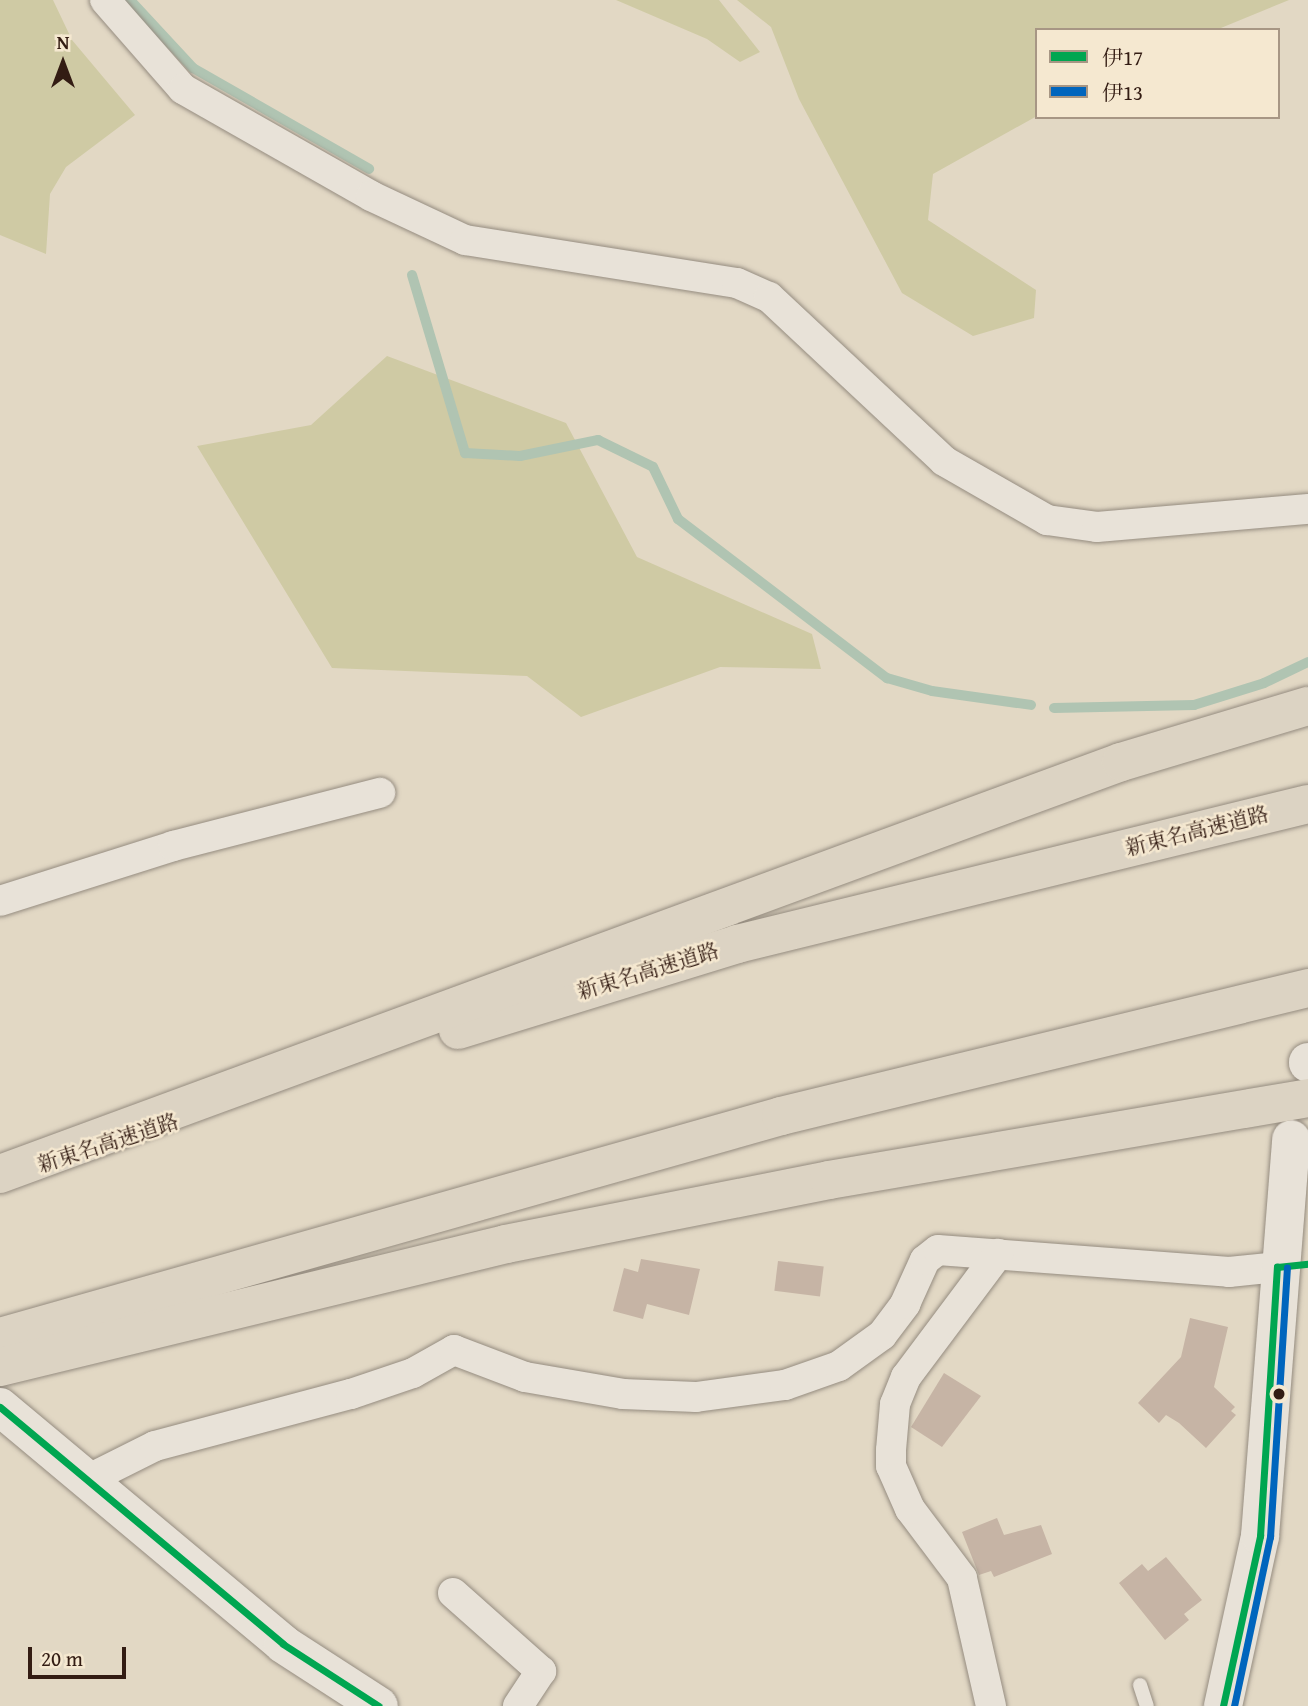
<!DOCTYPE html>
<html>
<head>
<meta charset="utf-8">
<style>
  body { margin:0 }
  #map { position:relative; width:1308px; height:1706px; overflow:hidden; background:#e2d8c4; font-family:"Gentium Book Plus","Noto Serif JP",serif }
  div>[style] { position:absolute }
  .green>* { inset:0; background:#cfcaa4 }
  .stream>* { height:10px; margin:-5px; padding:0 5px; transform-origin:5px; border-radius:5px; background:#b0c4b2 }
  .building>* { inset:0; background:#c6b4a5; transform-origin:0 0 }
  .roads { filter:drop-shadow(0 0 2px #958c80) drop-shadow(0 0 2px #958c80) }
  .lane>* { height:14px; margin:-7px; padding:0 7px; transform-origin:7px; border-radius:7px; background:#e8e2d8 }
  .street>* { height:30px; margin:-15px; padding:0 15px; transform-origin:15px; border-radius:15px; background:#e8e2d8 }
  .secondary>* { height:38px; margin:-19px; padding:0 19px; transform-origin:19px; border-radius:19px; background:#e8e2d8 }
  .highway>* { height:38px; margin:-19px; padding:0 19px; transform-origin:19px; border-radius:19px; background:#dcd3c3 }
  .bus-1>* { height:7px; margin:-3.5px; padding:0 3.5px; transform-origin:3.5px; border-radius:3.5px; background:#00a651 }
  .bus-2>* { height:7px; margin:-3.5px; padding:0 3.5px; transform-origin:3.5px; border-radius:3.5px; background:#0065bd }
  .dots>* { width:19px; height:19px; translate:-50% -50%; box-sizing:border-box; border:4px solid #f5e8d0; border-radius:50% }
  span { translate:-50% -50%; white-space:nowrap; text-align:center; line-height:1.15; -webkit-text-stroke:5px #f5e8d0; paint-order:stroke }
  .street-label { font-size:21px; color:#331c13 }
  .legend { position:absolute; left:1035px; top:28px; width:245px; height:91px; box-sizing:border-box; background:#f5e8d0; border:2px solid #a79684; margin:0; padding:9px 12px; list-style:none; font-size:21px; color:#331c13 }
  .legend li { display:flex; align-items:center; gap:14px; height:35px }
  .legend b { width:35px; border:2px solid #a79684 }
  .north { position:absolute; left:28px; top:28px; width:70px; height:70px; -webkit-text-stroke:5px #f5e8d0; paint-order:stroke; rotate:0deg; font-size:19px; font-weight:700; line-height:28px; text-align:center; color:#331c13 }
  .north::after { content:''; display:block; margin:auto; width:24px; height:32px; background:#331c13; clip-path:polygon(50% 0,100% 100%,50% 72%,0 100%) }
  .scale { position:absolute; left:28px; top:1647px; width:98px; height:32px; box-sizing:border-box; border:4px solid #331c13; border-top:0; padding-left:9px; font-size:21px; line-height:24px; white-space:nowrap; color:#331c13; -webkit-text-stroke:5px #f5e8d0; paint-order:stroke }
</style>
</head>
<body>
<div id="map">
  <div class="green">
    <i style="clip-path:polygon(0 0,53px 0,72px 40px,135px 115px,66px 167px,50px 194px,46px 254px,0 235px)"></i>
    <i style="clip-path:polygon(616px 0,719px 0,760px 52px,740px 62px,707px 39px)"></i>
    <i style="clip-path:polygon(737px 0,1289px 0,1216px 30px,1037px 30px,1037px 116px,933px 174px,928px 220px,1036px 290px,1034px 318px,973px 336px,902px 293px,799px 99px,771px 27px)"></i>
    <i style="clip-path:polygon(387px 356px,566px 423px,637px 557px,812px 634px,821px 669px,720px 667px,581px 717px,527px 676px,332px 668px,197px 446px,311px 425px)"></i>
  </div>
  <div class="stream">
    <i style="left:130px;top:0;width:93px;rotate:47.2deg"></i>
    <i style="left:193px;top:68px;width:203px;rotate:29.8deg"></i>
    <i style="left:412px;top:275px;width:186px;rotate:73.4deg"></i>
    <i style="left:465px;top:453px;width:55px;rotate:3.1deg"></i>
    <i style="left:520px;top:456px;width:80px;rotate:-11.6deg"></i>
    <i style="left:598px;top:440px;width:61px;rotate:26.1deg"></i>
    <i style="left:653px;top:467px;width:58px;rotate:64.3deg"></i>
    <i style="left:678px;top:519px;width:263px;rotate:37.3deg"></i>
    <i style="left:887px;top:678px;width:47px;rotate:16.1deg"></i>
    <i style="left:932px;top:691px;width:100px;rotate:8deg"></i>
    <i style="left:1054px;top:708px;width:140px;rotate:-1.2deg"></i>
    <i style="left:1194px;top:705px;width:73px;rotate:-17.4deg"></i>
    <i style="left:1264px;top:683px;width:49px;rotate:-25.5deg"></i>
  </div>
  <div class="building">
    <i style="clip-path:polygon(641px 1259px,700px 1269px,689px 1315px,647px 1304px,643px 1319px,613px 1311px,624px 1268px,638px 1272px)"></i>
    <i style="left:778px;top:1261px;width:46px;height:30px;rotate:7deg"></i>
    <i style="clip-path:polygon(1190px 1318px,1228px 1327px,1214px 1387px,1235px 1407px,1231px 1411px,1236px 1415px,1206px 1448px,1179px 1423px,1166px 1415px,1159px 1423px,1138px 1403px,1181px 1357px)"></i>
    <i style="clip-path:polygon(944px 1373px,981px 1396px,942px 1447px,911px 1427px)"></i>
    <i style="clip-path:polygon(997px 1518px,1004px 1535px,1041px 1525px,1052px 1554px,994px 1577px,991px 1571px,979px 1575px,962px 1532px)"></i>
    <i style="clip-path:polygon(1166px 1557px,1202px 1600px,1184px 1614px,1189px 1620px,1165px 1640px,1119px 1583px,1142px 1564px,1148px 1571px)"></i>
  </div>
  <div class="roads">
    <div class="lane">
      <i style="left:1140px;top:1685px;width:22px;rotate:72deg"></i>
    </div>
    <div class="street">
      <i style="left:105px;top:0;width:118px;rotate:48.8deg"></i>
      <i style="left:183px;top:89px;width:216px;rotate:29.6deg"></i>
      <i style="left:371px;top:196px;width:104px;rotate:25.1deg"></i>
      <i style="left:465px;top:240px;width:275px;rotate:9deg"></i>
      <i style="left:737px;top:283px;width:35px;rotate:24deg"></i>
      <i style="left:769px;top:297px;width:240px;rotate:43.1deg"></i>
      <i style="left:944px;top:461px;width:119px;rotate:29.8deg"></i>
      <i style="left:1047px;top:520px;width:50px;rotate:8deg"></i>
      <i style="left:1097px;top:527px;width:212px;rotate:-4.9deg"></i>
      <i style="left:0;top:901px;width:182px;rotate:-17.6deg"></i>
      <i style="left:173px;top:846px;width:214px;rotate:-14.4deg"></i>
      <i style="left:87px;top:1480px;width:76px;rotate:-26.6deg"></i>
      <i style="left:155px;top:1446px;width:203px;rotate:-14.9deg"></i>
      <i style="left:351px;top:1394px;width:65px;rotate:-18.7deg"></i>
      <i style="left:413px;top:1373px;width:47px;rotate:-29.3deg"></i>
      <i style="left:454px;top:1350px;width:76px;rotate:20.8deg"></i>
      <i style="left:525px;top:1377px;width:99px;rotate:9.8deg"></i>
      <i style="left:623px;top:1394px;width:73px;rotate:2.4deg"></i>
      <i style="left:696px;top:1397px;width:90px;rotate:-7.7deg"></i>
      <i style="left:785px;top:1385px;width:57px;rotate:-19.4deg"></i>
      <i style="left:839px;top:1366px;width:53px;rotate:-35.8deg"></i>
      <i style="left:882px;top:1335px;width:39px;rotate:-53deg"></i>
      <i style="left:905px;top:1304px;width:48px;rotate:-65.6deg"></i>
      <i style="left:925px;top:1260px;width:16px;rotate:-38deg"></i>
      <i style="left:938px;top:1250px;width:292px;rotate:4.3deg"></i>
      <i style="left:1229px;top:1272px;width:48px;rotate:-5.9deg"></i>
      <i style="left:453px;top:1593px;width:118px;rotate:41.6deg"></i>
      <i style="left:541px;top:1671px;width:42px;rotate:123.3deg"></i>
      <i style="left:991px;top:1706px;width:131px;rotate:-102.8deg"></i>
      <i style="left:962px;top:1578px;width:86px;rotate:-127deg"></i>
      <i style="left:910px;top:1509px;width:47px;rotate:-113.8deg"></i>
      <i style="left:891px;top:1466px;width:16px;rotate:-90deg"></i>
      <i style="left:891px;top:1450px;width:46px;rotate:-85deg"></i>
      <i style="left:895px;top:1404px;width:29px;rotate:-68deg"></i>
      <i style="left:906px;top:1377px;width:154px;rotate:-53.2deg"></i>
    </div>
    <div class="secondary">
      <i style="left:1308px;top:1063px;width:1px;rotate:-90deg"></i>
      <i style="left:0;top:1407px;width:369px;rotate:39.9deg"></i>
      <i style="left:283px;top:1644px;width:114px;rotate:32.9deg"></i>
      <i style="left:1223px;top:1706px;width:174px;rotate:-77.7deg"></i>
      <i style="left:1260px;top:1536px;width:398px;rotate:-85.5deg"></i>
    </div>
    <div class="highway">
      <i style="left:458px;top:1030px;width:292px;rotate:-17.1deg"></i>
      <i style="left:737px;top:944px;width:588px;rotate:-13.78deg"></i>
      <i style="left:0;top:1174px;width:1194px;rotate:-20.18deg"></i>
      <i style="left:1121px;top:762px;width:195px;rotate:-16.7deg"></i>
      <i style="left:0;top:1337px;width:812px;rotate:-15.8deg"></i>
      <i style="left:781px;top:1116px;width:542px;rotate:-13.65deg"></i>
      <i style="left:0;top:1367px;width:521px;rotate:-13.66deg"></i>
      <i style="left:506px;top:1244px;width:329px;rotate:-11.2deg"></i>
      <i style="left:829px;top:1180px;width:486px;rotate:-9.7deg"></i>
    </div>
  </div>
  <div class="bus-1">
    <i style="left:0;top:1407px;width:369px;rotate:39.9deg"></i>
    <i style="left:283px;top:1644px;width:114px;rotate:32.9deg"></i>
    <i style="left:1223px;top:1706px;width:174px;rotate:-77.7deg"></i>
    <i style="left:1260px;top:1536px;width:270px;rotate:-86.4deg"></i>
    <i style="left:1277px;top:1267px;width:31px;rotate:-6deg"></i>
  </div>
  <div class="bus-2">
    <i style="left:1234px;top:1706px;width:173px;rotate:-78deg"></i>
    <i style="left:1270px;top:1537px;width:270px;rotate:-86.4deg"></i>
  </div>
  <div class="dots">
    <i style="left:1279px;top:1394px;background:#331c13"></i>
  </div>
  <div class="street-label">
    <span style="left:1197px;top:831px;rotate:-14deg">新東名高速道路</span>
    <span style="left:648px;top:971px;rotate:-17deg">新東名高速道路</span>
    <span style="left:108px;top:1143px;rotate:-18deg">新東名高速道路</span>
  </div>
  <ul class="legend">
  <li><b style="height:9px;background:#00a651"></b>伊17</li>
  <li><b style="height:9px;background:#0065bd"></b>伊13</li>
  </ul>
  <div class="north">N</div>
  <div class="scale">20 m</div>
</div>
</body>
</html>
